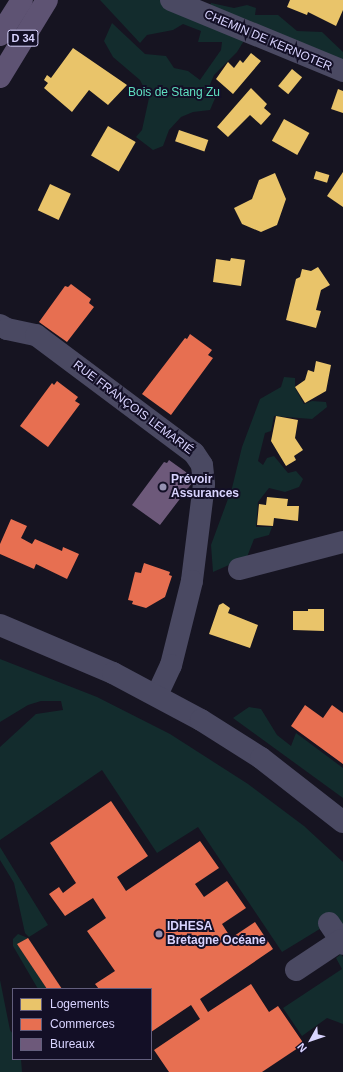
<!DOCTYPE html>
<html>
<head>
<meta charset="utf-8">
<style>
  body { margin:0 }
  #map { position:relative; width:343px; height:1072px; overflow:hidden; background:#161421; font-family:Helvetica,sans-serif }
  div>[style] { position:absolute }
  .green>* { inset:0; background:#132c2d }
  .homes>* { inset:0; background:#e9c46a; transform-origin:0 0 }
  .shops>* { inset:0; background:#e76f51 }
  .offices>* { inset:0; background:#6d597a }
  .minor>* { height:22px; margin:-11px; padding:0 11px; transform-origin:11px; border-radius:11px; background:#4a4962 }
  .major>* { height:22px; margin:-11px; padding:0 11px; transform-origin:11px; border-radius:11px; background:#5e5373 }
  .dots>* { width:11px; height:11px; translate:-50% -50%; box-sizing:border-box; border:2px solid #130f26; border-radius:50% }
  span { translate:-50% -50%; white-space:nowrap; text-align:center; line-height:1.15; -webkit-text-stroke:4px #130f26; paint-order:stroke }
  .shield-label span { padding:1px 3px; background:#130f26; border:1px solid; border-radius:3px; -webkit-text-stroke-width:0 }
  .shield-label { font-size:11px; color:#d9d4ff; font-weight:700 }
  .street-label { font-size:12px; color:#d9d4ff }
  .park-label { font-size:12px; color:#5fe0c0 }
  .poi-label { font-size:12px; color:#d9d4ff; font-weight:700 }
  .left { translate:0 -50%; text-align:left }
  .legend { position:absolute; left:12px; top:988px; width:140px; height:72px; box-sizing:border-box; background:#130f26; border:1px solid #625e7d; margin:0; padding:5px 7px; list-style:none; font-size:12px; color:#d9d4ff }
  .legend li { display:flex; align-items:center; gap:8px; height:20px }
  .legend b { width:20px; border:1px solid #625e7d }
  .north { position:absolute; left:291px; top:1020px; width:40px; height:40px; -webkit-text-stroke:3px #130f26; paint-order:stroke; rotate:230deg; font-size:11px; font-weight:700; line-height:16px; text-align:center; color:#d9d4ff }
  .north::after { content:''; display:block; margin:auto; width:14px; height:18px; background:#d9d4ff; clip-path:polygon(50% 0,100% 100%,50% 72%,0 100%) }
</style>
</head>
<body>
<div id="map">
  <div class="green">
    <i style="clip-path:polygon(100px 0,181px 0,205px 22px,211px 3px,234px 8px,247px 5px,256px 8px,255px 15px,278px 15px,297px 31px,322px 32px,343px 52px,343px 63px,245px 39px,237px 52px,214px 75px,209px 87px,216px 96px,210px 110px,193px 112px,181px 117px,169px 130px,163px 146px,153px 150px,136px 137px,142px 130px,149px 98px,140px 80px,113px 57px,104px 41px,112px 23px,145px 54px,166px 56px,174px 68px,188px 71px,200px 80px,221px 50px,222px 42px,198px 42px,201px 31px,183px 24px,173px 30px,147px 35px,140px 43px)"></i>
    <i style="clip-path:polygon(284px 377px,295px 378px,295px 388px,304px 404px,312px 401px,326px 402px,327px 407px,312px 419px,274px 416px,271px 431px,265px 433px,258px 461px,263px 465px,267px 458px,274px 456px,288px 473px,296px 471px,303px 479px,299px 487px,285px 492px,269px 488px,258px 502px,256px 527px,272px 527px,269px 535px,254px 539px,247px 557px,213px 572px,211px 545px,232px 488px,242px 447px,260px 399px,281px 387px)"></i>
    <i style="clip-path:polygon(0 659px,97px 697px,170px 734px,248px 784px,304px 826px,343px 862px,343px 932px,323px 927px,282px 952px,198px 827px,157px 853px,102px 770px,0 840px,0 747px,36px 714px,63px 710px,61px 701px,41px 701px,28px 705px,0 722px)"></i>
    <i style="clip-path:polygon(249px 707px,261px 709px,277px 735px,291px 746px,296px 733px,343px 768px,343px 798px,233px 718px)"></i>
    <i style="clip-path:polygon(0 847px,48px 925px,29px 937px,25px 933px,14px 883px,0 860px)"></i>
    <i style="clip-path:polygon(18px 934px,28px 938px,17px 944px,47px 989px,38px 989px,13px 946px,13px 939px)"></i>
    <i style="clip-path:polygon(341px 954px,343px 957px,343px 1024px,327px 1018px,302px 1036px,283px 1008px,342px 969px,336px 958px)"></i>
    <i style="clip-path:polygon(0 980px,10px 1030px,13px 1034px,13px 1059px,21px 1059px,22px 1072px,0 1072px)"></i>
  </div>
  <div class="homes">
    <i style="clip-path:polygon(290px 0,343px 0,343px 10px,336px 26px,308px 12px,307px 15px,287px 7px)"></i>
    <i style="clip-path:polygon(73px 48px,127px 85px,108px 105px,89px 90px,72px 112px,44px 88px,48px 83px,44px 80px,47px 75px,51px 78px)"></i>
    <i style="clip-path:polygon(251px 53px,261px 61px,233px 94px,216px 79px,228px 62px,234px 68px,240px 60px,243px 63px)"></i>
    <i style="left:292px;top:69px;width:13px;height:22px;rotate:39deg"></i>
    <i style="clip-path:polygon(251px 88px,267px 104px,264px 108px,271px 114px,261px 125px,250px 115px,228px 137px,217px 127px)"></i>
    <i style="clip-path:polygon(338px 89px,343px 91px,343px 113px,331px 109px)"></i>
    <i style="left:284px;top:119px;width:29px;height:25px;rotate:29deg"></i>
    <i style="left:108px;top:126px;width:32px;height:34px;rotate:30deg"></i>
    <i style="left:179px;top:130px;width:31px;height:12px;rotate:19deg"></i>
    <i style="left:316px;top:171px;width:14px;height:8px;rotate:17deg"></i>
    <i style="clip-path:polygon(343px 172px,343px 207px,327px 196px)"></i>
    <i style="clip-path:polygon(275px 173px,286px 199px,277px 225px,261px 232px,242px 224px,234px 208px,252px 199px,259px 180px)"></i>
    <i style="left:50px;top:184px;width:23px;height:29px;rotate:25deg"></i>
    <i style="clip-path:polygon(231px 258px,245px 260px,241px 286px,213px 282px,216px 259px,230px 261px)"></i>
    <i style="clip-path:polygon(318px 267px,330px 285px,321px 290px,316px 310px,321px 311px,316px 328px,286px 320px,296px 279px,300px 277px,302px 269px,311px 271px)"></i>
    <i style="clip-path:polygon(316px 361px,331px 365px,326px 391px,305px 403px,295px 387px,305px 380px,308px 370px,314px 372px)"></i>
    <i style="clip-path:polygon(276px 416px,298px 420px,295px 438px,303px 450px,294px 456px,296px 460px,286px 466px,271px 441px)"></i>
    <i style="clip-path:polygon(267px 497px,288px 499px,287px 506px,299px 506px,298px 521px,274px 518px,273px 526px,257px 525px,259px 504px,266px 505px)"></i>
    <i style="clip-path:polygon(223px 603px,230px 608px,228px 613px,258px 625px,250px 648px,209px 634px,219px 605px)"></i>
    <i style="clip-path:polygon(308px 609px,324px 609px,324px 631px,293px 630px,293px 611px,308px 611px)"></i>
  </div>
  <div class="shops">
    <i style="clip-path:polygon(71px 284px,91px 299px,89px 303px,94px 307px,67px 342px,39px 322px,65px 286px,68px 287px)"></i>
    <i style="clip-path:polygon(190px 334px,212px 350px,208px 355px,213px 358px,171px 415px,142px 394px,185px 338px,187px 339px)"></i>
    <i style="clip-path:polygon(57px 381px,78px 397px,75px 401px,80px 404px,48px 447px,20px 426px,52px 383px,54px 385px)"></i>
    <i style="clip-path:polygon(11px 519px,27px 526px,21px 538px,32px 544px,35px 539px,62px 551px,63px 547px,79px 554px,67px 579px,36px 564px,34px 569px,0 554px,0 544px)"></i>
    <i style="clip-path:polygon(144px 563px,170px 572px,169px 575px,172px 576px,165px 597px,146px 608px,132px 604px,133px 601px,128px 600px,135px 572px,141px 573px)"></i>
    <i style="clip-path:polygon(305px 705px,323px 718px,332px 705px,343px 713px,343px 764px,291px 726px)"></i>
    <i style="clip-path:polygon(111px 801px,148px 856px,117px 877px,126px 891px,200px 841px,219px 868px,195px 884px,204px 897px,227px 881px,246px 908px,222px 924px,231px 938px,255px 922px,273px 949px,200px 999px,208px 1012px,251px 984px,269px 1012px,278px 1006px,304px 1044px,262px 1072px,169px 1072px,154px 1050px,200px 1019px,191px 1005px,151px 1032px,151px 989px,99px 989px,95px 984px,115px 971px,87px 931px,106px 918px,93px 898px,65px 916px,49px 894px,59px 887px,63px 893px,76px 883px,50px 843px)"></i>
    <i style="clip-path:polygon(28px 938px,62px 989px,47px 989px,17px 944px)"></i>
  </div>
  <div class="offices">
    <i style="clip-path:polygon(169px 460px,190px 475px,188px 479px,192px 483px,160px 525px,132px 505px,164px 462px,167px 463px)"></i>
  </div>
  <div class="minor">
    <i style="left:171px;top:0;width:186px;rotate:22.4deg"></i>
    <i style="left:0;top:325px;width:8px;rotate:30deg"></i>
    <i style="left:7px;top:329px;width:30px;rotate:12deg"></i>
    <i style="left:36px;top:335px;width:197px;rotate:36.8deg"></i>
    <i style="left:194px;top:453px;width:14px;rotate:56deg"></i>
    <i style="left:202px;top:465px;width:19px;rotate:84deg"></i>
    <i style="left:204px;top:484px;width:98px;rotate:97.1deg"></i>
    <i style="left:192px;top:581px;width:87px;rotate:104deg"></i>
    <i style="left:171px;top:665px;width:33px;rotate:115deg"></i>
    <i style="left:239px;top:569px;width:107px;rotate:-14.6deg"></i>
    <i style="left:0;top:625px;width:123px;rotate:23deg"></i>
    <i style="left:113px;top:673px;width:100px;rotate:28.1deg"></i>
    <i style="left:201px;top:720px;width:71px;rotate:32.3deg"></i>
    <i style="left:261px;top:758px;width:104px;rotate:38deg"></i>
    <i style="left:329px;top:923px;width:25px;rotate:56deg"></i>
    <i style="left:296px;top:970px;width:54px;rotate:-33.7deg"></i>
  </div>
  <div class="major">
    <i style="left:0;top:35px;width:41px;rotate:-57.8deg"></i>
    <i style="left:0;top:77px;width:90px;rotate:-58.6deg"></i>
  </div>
  <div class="dots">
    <i style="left:163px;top:487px;background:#9591b1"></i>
    <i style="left:159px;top:934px;background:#9591b1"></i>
  </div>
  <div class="shield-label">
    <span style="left:23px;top:38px">D 34</span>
  </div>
  <div class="street-label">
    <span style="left:268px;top:41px;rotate:23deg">CHEMIN DE KERNOTER</span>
    <span style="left:133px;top:408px;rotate:37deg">RUE FRANÇOIS LEMARIÉ</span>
  </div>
  <div class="park-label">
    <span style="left:174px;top:93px">Bois de Stang Zu</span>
  </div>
  <div class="poi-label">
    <span class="left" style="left:171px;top:487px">Prévoir<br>Assurances</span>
    <span class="left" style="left:167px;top:934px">IDHESA<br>Bretagne Océane</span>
  </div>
  <ul class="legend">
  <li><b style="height:11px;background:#e9c46a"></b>Logements</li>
  <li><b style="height:11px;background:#e76f51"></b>Commerces</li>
  <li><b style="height:11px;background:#6d597a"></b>Bureaux</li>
  </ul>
  <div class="north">N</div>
</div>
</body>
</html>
